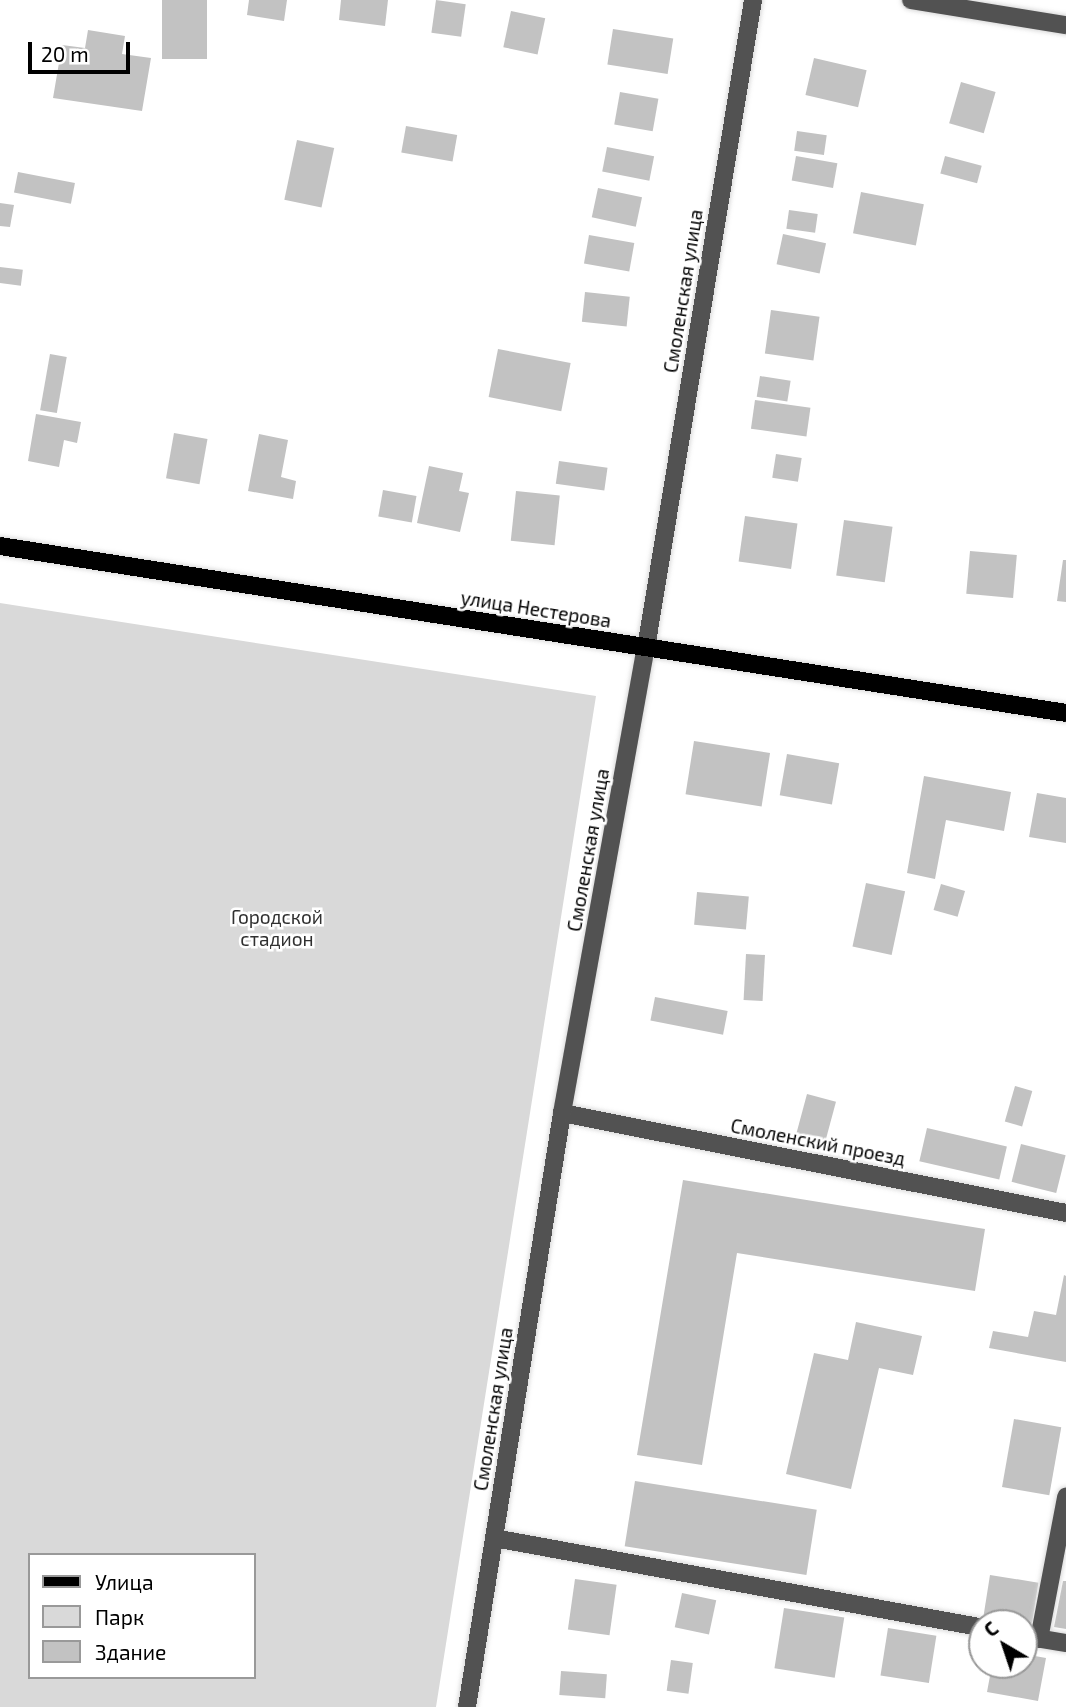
<!DOCTYPE html>
<html>
<head>
<meta charset="utf-8">
<style>
  body { margin:0 }
  #map { position:relative; width:1066px; height:1707px; overflow:hidden; background:#fff; font-family:"Exo 2",sans-serif }
  div>[style] { position:absolute }
  .green>* { inset:0; background:#d9d9d9 }
  .building>* { inset:0; background:#c2c2c2; transform-origin:0 0 }
  .roads { filter:drop-shadow(0 0 2px #dbdbdb) drop-shadow(0 0 2px #dbdbdb) }
  .minor>* { height:18px; margin:-9px; padding:0 9px; transform-origin:9px; border-radius:9px; background:#525252 }
  .major>* { height:18px; margin:-9px; padding:0 9px; transform-origin:9px; border-radius:9px; background:#000 }
  span { translate:-50% -50%; white-space:nowrap; text-align:center; line-height:1.15; -webkit-text-stroke:5px #fff; paint-order:stroke }
  .street-label { font-size:19px; color:#000 }
  .park-label { font-size:19px; color:#303030 }
  .legend { position:absolute; left:28px; top:1553px; width:228px; height:126px; box-sizing:border-box; background:#fff; border:2px solid #999; margin:0; padding:9px 12px; list-style:none; font-size:21px; color:#000 }
  .legend li { display:flex; align-items:center; gap:14px; height:35px }
  .legend b { width:35px; border:2px solid #999 }
  .north { position:absolute; left:968px; top:1609px; width:70px; height:70px; box-sizing:border-box; background:#fff; border:2px solid #999; border-radius:50%; rotate:321deg; font-size:19px; font-weight:700; line-height:28px; text-align:center; color:#000 }
  .north::after { content:''; display:block; margin:auto; width:24px; height:32px; background:#000; clip-path:polygon(50% 0,100% 100%,50% 72%,0 100%) }
  .scale { position:absolute; left:28px; top:42px; width:102px; height:32px; box-sizing:border-box; border:4px solid #000; border-top:0; padding-left:9px; font-size:21px; line-height:24px; white-space:nowrap; color:#000; -webkit-text-stroke:5px #fff; paint-order:stroke }
</style>
</head>
<body>
<div id="map">
  <div class="green">
    <i style="clip-path:polygon(evenodd,0 603px,596px 696px,436px 1707px,0 1707px,0 603px,30px 1555px,254px 1555px,254px 1677px,30px 1677px,30px 1555px)"></i>
  </div>
  <div class="building">
    <i style="left:162px;top:0;width:45px;height:59px"></i>
    <i style="clip-path:polygon(249px 0,287px 0,284px 21px,247px 15px)"></i>
    <i style="clip-path:polygon(341px 0,388px 0,385px 26px,339px 20px)"></i>
    <i style="left:436px;top:0;width:30px;height:33px;rotate:8deg"></i>
    <i style="left:511px;top:11px;width:35px;height:37px;rotate:12deg"></i>
    <i style="left:613px;top:29px;width:61px;height:36px;rotate:9deg"></i>
    <i style="clip-path:polygon(88px 30px,125px 36px,122px 54px,151px 58px,142px 111px,53px 98px,62px 45px,85px 48px)"></i>
    <i style="left:814px;top:58px;width:54px;height:38px;rotate:13deg"></i>
    <i style="left:961px;top:82px;width:36px;height:43px;rotate:16deg"></i>
    <i style="left:620px;top:92px;width:39px;height:33px;rotate:10deg"></i>
    <i style="left:406px;top:126px;width:52px;height:27px;rotate:10deg"></i>
    <i style="left:797px;top:131px;width:30px;height:20px;rotate:8deg"></i>
    <i style="left:297px;top:140px;width:38px;height:61px;rotate:12deg"></i>
    <i style="left:607px;top:147px;width:48px;height:25px;rotate:11deg"></i>
    <i style="left:796px;top:156px;width:42px;height:25px;rotate:10deg"></i>
    <i style="left:945px;top:156px;width:38px;height:18px;rotate:15deg"></i>
    <i style="left:18px;top:172px;width:58px;height:21px;rotate:11deg"></i>
    <i style="left:598px;top:188px;width:45px;height:30px;rotate:12deg"></i>
    <i style="left:861px;top:192px;width:64px;height:42px;rotate:11deg"></i>
    <i style="clip-path:polygon(0 203px,14px 205px,10px 227px,0 226px)"></i>
    <i style="left:789px;top:210px;width:29px;height:19px;rotate:8deg"></i>
    <i style="left:783px;top:234px;width:44px;height:31px;rotate:12deg"></i>
    <i style="left:589px;top:235px;width:46px;height:29px;rotate:10deg"></i>
    <i style="left:0;top:267px;width:23px;height:16px;rotate:7deg"></i>
    <i style="left:585px;top:292px;width:45px;height:30px;rotate:6deg"></i>
    <i style="left:771px;top:310px;width:49px;height:44px;rotate:8deg"></i>
    <i style="left:498px;top:349px;width:74px;height:49px;rotate:11deg"></i>
    <i style="left:50px;top:354px;width:17px;height:57px;rotate:10deg"></i>
    <i style="left:760px;top:376px;width:31px;height:21px;rotate:9deg"></i>
    <i style="left:755px;top:400px;width:56px;height:29px;rotate:8deg"></i>
    <i style="clip-path:polygon(36px 414px,81px 422px,77px 443px,64px 440px,59px 467px,28px 461px)"></i>
    <i style="left:174px;top:433px;width:34px;height:46px;rotate:10deg"></i>
    <i style="clip-path:polygon(259px 434px,288px 440px,281px 477px,296px 481px,293px 499px,248px 491px)"></i>
    <i style="left:776px;top:454px;width:26px;height:24px;rotate:9deg"></i>
    <i style="left:559px;top:461px;width:49px;height:23px;rotate:8deg"></i>
    <i style="clip-path:polygon(429px 466px,463px 473px,459px 491px,469px 493px,460px 532px,417px 523px)"></i>
    <i style="left:383px;top:490px;width:34px;height:27px;rotate:10deg"></i>
    <i style="left:516px;top:491px;width:44px;height:50px;rotate:6deg"></i>
    <i style="left:745px;top:516px;width:53px;height:46px;rotate:8deg"></i>
    <i style="left:844px;top:520px;width:49px;height:56px;rotate:8deg"></i>
    <i style="left:970px;top:551px;width:47px;height:43px;rotate:5deg"></i>
    <i style="clip-path:polygon(1063px 560px,1066px 560px,1066px 602px,1057px 601px)"></i>
    <i style="left:694px;top:741px;width:77px;height:54px;rotate:9deg"></i>
    <i style="left:787px;top:754px;width:53px;height:42px;rotate:10deg"></i>
    <i style="clip-path:polygon(924px 776px,1011px 792px,1004px 831px,946px 820px,935px 879px,907px 873px)"></i>
    <i style="clip-path:polygon(1037px 793px,1066px 798px,1066px 843px,1029px 837px)"></i>
    <i style="left:866px;top:883px;width:40px;height:65px;rotate:12deg"></i>
    <i style="left:941px;top:884px;width:25px;height:27px;rotate:16deg"></i>
    <i style="left:697px;top:892px;width:52px;height:33px;rotate:5deg"></i>
    <i style="left:746px;top:954px;width:19px;height:46px;rotate:3deg"></i>
    <i style="left:655px;top:997px;width:74px;height:24px;rotate:11deg"></i>
    <i style="left:1015px;top:1086px;width:18px;height:37px;rotate:16deg"></i>
    <i style="left:807px;top:1094px;width:30px;height:41px;rotate:15deg"></i>
    <i style="left:927px;top:1128px;width:82px;height:34px;rotate:13deg"></i>
    <i style="left:1021px;top:1144px;width:46px;height:39px;rotate:14deg"></i>
    <i style="clip-path:polygon(683px 1180px,985px 1229px,975px 1291px,737px 1253px,702px 1465px,637px 1455px)"></i>
    <i style="clip-path:polygon(1064px 1275px,1066px 1276px,1066px 1362px,989px 1348px,993px 1331px,1028px 1337px,1034px 1311px,1056px 1315px)"></i>
    <i style="clip-path:polygon(856px 1322px,922px 1336px,913px 1375px,879px 1368px,851px 1489px,786px 1474px,814px 1353px,848px 1360px)"></i>
    <i style="left:1014px;top:1419px;width:48px;height:69px;rotate:10deg"></i>
    <i style="left:635px;top:1481px;width:184px;height:66px;rotate:9deg"></i>
    <i style="left:990px;top:1575px;width:49px;height:41px;rotate:9deg"></i>
    <i style="left:575px;top:1579px;width:42px;height:51px;rotate:8deg"></i>
    <i style="clip-path:polygon(1063px 1581px,1066px 1581px,1066px 1629px,1054px 1627px)"></i>
    <i style="left:682px;top:1593px;width:35px;height:35px;rotate:12deg"></i>
    <i style="left:784px;top:1608px;width:61px;height:61px;rotate:9deg"></i>
    <i style="left:888px;top:1628px;width:49px;height:48px;rotate:9deg"></i>
    <i style="clip-path:polygon(1024px 1654px,1046px 1658px,1038px 1701px,987px 1692px,992px 1665px,1024px 1665px)"></i>
    <i style="left:671px;top:1660px;width:22px;height:31px;rotate:8deg"></i>
    <i style="left:561px;top:1671px;width:46px;height:24px;rotate:4deg"></i>
  </div>
  <div class="roads">
    <div class="minor">
      <i style="left:911px;top:0;width:157px;rotate:9.2deg"></i>
      <i style="left:562px;top:1113px;width:514px;rotate:11.22deg"></i>
      <i style="left:494px;top:1538px;width:496px;rotate:10.4deg"></i>
      <i style="left:1024px;top:1636px;width:43px;rotate:9.5deg"></i>
      <i style="left:1039px;top:1639px;width:145px;rotate:-79.2deg"></i>
      <i style="left:467px;top:1707px;width:602px;rotate:-80.91deg"></i>
      <i style="left:562px;top:1113px;width:473px;rotate:-79.8deg"></i>
      <i style="left:646px;top:648px;width:657px;rotate:-80.62deg"></i>
    </div>
    <div class="major">
      <i style="left:0;top:546px;width:1079px;rotate:8.9deg"></i>
    </div>
  </div>
  <div class="street-label">
    <span style="left:683px;top:291px;rotate:-81deg">Смоленская улица</span>
    <span style="left:536px;top:609px;rotate:9deg">улица Нестерова</span>
    <span style="left:588px;top:850px;rotate:-80deg">Смоленская улица</span>
    <span style="left:818px;top:1142px;rotate:11deg">Смоленский проезд</span>
    <span style="left:493px;top:1409px;rotate:-81deg">Смоленская улица</span>
  </div>
  <div class="park-label">
    <span style="left:277px;top:928px">Городской<br>стадион</span>
  </div>
  <ul class="legend">
  <li><b style="height:9px;background:#000"></b>Улица</li>
  <li><b style="height:19px;background:#d9d9d9"></b>Парк</li>
  <li><b style="height:19px;background:#c2c2c2"></b>Здание</li>
  </ul>
  <div class="north">С</div>
  <div class="scale">20 m</div>
</div>
</body>
</html>
